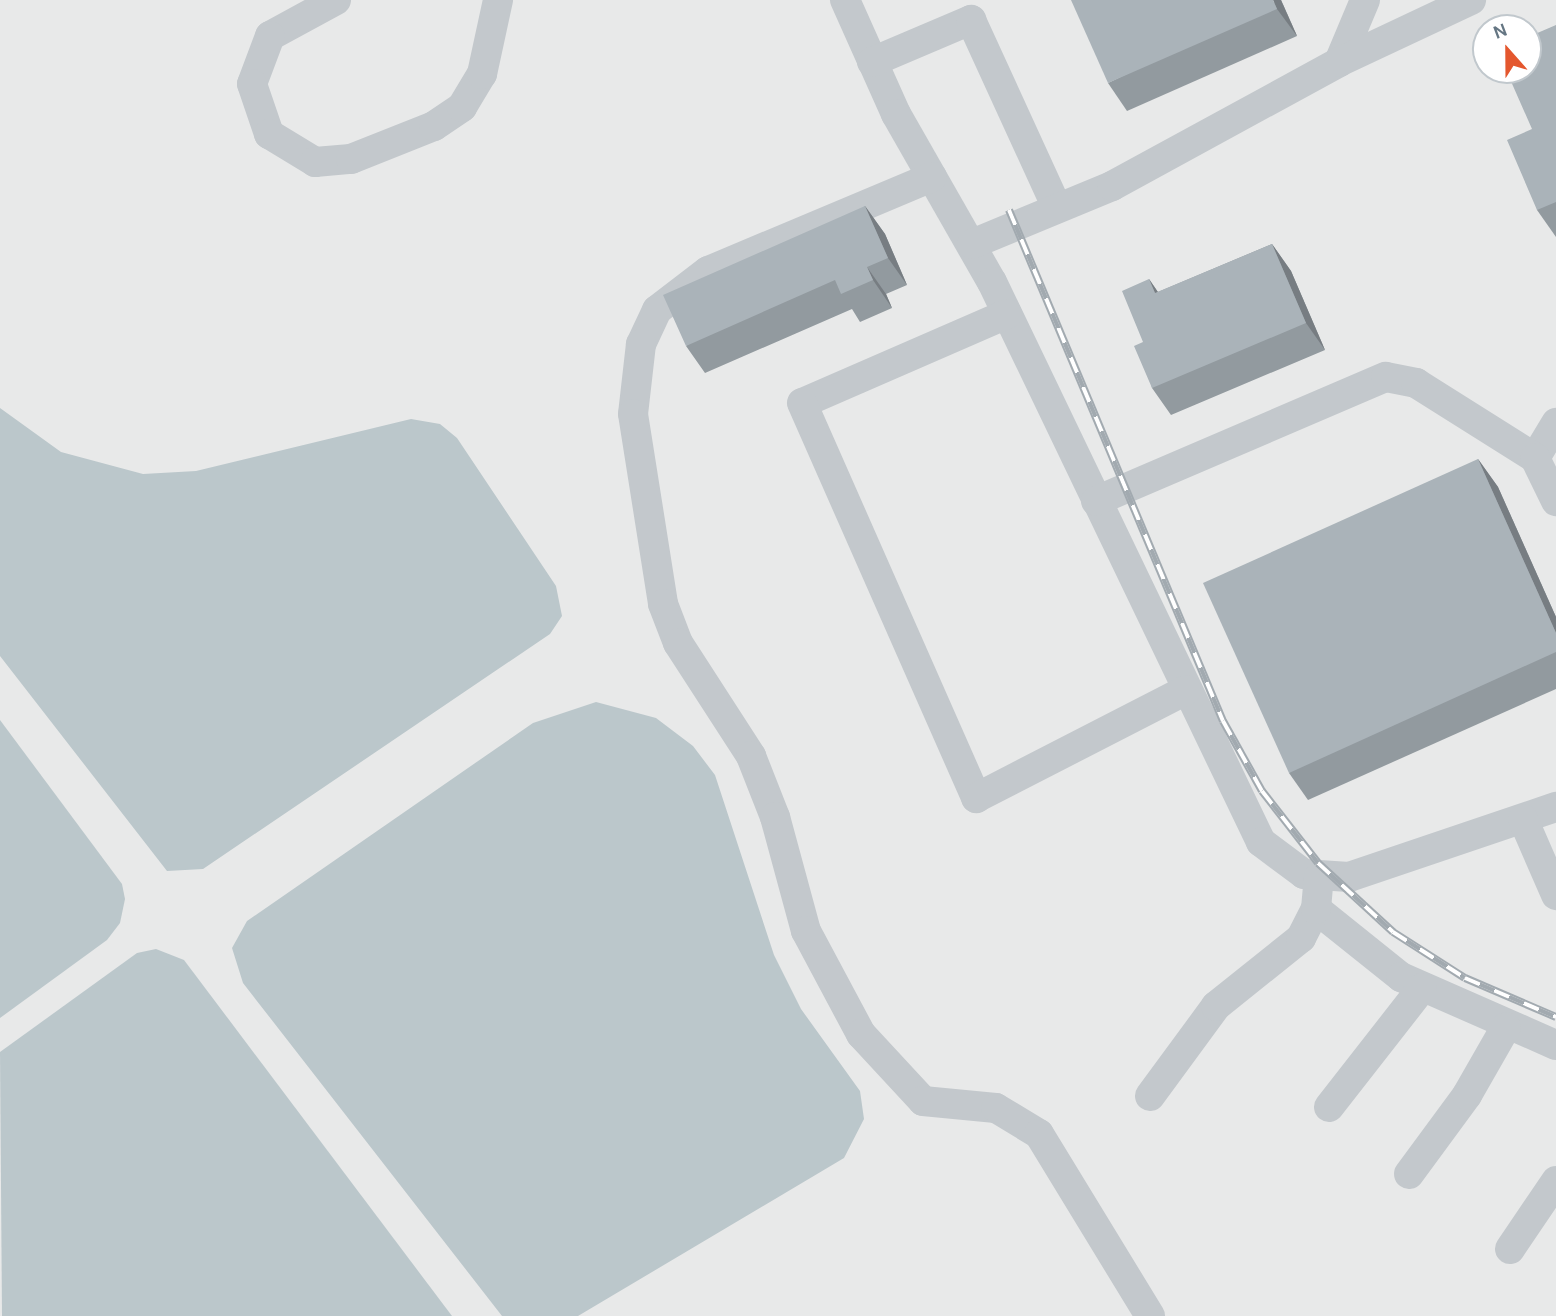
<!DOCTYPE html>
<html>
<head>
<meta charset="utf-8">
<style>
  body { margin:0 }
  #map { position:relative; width:1556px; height:1316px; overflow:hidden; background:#fafaf8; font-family:Karla,sans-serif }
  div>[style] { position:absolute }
  .built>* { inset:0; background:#e8e9e9 }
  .water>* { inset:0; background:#bbc7cb }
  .minor>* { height:30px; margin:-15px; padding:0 15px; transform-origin:15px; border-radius:15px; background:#c3c8cc }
  .rail>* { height:8px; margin-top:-4px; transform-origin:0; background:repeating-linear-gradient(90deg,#fff 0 16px,#a2aab0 0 32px); box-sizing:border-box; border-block:2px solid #a2aab0 }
  .wall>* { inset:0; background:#929a9f }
  .shaded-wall>* { inset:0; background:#777d82 }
  .building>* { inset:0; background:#aab3b9 }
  span { translate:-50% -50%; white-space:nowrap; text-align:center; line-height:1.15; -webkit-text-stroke:7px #fff; paint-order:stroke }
  .north { position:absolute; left:1472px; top:14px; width:70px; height:70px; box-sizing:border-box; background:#fff; border:2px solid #c1c8cd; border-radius:50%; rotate:339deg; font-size:19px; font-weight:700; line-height:28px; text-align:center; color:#657683 }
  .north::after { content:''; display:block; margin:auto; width:24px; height:32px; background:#e4572e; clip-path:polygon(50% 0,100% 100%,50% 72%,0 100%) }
</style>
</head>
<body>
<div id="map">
  <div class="built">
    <i style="clip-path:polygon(evenodd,0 0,1556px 0,1556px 1316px,0 1316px,0 0,1486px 28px,1528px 28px,1528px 70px,1486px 70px,1486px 28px)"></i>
  </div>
  <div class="water">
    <i style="clip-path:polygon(0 408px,61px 452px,143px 474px,196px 471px,411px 419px,440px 424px,457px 438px,556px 586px,562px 616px,550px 634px,203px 869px,167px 871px,0 656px)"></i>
    <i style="clip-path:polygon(596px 702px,656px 718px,693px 746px,715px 775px,774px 955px,801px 1009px,860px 1091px,864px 1119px,844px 1158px,578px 1316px,502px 1316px,243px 983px,232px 948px,247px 921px,533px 723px)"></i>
    <i style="clip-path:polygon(0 720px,122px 884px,125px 899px,120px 923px,107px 940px,0 1018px)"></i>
    <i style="clip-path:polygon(156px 949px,184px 960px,452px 1316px,2px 1316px,0 1052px,137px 953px)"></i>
  </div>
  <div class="minor">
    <i style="left:336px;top:0;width:75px;rotate:151.4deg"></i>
    <i style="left:270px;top:36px;width:51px;rotate:110.6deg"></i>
    <i style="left:252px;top:84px;width:53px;rotate:71.2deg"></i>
    <i style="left:269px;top:134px;width:54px;rotate:31.3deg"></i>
    <i style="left:315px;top:162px;width:36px;rotate:-5deg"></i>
    <i style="left:351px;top:159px;width:89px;rotate:-21.7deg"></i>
    <i style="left:434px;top:126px;width:34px;rotate:-34deg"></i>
    <i style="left:462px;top:107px;width:39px;rotate:-59deg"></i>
    <i style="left:482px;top:74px;width:76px;rotate:-77.8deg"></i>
    <i style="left:845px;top:0;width:125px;rotate:65.9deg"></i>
    <i style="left:896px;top:114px;width:193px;rotate:60.3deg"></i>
    <i style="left:992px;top:282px;width:621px;rotate:64.34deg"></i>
    <i style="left:1261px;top:842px;width:54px;rotate:36.7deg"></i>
    <i style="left:1304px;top:874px;width:45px;rotate:3.8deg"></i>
    <i style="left:1349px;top:877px;width:219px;rotate:-18.7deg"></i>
    <i style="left:872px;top:62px;width:108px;rotate:-23deg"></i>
    <i style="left:971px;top:20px;width:207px;rotate:65.4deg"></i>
    <i style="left:1339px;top:62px;width:67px;rotate:-67.2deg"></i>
    <i style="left:932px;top:177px;width:243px;rotate:157.2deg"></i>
    <i style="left:708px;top:271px;width:64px;rotate:142.6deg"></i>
    <i style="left:657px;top:310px;width:38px;rotate:115deg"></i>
    <i style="left:641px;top:344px;width:70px;rotate:96.5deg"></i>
    <i style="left:633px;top:414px;width:192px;rotate:81deg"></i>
    <i style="left:663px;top:604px;width:42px;rotate:69deg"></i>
    <i style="left:678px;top:643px;width:135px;rotate:57.1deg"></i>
    <i style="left:751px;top:756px;width:66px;rotate:68.5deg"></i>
    <i style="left:775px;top:817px;width:118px;rotate:74.8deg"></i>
    <i style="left:806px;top:931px;width:117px;rotate:61.9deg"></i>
    <i style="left:861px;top:1034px;width:91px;rotate:47.2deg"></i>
    <i style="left:923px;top:1101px;width:73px;rotate:5.5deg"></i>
    <i style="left:996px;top:1108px;width:50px;rotate:31.2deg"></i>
    <i style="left:1039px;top:1134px;width:213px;rotate:58.6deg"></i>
    <i style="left:972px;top:244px;width:152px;rotate:-22.5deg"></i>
    <i style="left:1112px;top:186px;width:259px;rotate:-28.6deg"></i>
    <i style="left:1339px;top:62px;width:146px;rotate:-25.2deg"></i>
    <i style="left:1007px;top:314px;width:223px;rotate:156.5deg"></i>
    <i style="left:802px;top:403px;width:432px;rotate:66.2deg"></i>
    <i style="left:976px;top:798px;width:236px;rotate:-27.2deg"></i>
    <i style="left:1535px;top:458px;width:41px;rotate:-59deg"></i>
    <i style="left:1096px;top:501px;width:315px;rotate:-23.2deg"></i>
    <i style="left:1386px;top:377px;width:31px;rotate:11deg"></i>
    <i style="left:1416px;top:383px;width:141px;rotate:32.2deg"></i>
    <i style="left:1535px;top:458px;width:48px;rotate:64deg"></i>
    <i style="left:1523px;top:819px;width:83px;rotate:66.5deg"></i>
    <i style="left:1316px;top:909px;width:109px;rotate:38.7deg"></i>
    <i style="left:1401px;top:977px;width:169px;rotate:23.7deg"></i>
    <i style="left:1150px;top:1096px;width:112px;rotate:-53.7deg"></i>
    <i style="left:1216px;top:1006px;width:109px;rotate:-38.7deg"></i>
    <i style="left:1301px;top:938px;width:33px;rotate:-63deg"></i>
    <i style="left:1316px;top:909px;width:32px;rotate:-85deg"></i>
    <i style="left:1329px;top:1107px;width:151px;rotate:-52deg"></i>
    <i style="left:1409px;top:1174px;width:98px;rotate:-53.7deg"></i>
    <i style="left:1467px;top:1095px;width:78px;rotate:-60.2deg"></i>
    <i style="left:1510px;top:1249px;width:82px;rotate:-55.9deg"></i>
  </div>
  <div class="rail">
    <i style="left:1009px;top:210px;width:554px;rotate:67.28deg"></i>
    <i style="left:1223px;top:721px;width:80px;rotate:60.9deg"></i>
    <i style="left:1262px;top:791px;width:91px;rotate:52.1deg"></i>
    <i style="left:1318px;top:863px;width:102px;rotate:42.6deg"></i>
    <i style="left:1393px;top:932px;width:85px;rotate:32.6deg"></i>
    <i style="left:1465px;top:978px;width:99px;rotate:23.2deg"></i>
  </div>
  <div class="wall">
    <i style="clip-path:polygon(1281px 0,1297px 36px,1127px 111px,1108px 83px)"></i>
    <i style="clip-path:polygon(1556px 25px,1556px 237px,1537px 210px,1532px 129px)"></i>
    <i style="clip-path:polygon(865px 206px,885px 234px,907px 285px,886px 294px,892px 308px,860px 322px,852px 309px,705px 373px,686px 346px)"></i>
    <i style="clip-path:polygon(1272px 244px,1291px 271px,1325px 350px,1171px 415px,1152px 388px,1143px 342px,1149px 279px,1158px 292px)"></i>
    <i style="clip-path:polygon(1478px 459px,1498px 487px,1556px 617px,1556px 689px,1308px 800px,1289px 773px)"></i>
  </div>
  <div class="shaded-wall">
    <i style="clip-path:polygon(1273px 0,1281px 0,1297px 36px,1277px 9px)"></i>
    <i style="clip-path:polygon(865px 206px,885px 234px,907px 285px,888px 258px)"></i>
    <i style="clip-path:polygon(1272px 244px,1291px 271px,1325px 350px,1306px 323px)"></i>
    <i style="clip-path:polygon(867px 267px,886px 294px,892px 308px,873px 280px)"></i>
    <i style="clip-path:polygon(1149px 279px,1168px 307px,1155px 293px)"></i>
    <i style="clip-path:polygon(1478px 459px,1498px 487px,1556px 617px,1556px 633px)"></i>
  </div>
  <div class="building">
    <i style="clip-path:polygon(1071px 0,1273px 0,1277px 9px,1108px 83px)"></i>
    <i style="clip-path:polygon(1556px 25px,1556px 202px,1537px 210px,1507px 140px,1532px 129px,1506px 70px,1528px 70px,1528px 37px)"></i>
    <i style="clip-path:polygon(865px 206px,888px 258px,867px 267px,873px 280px,841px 294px,835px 280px,686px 346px,663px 295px)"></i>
    <i style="clip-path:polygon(1272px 244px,1306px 323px,1152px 388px,1134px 346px,1143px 342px,1122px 291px,1149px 279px,1155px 293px)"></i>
    <i style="clip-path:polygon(1478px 459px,1556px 633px,1556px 652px,1289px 773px,1203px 583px)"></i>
  </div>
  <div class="north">N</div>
</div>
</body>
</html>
